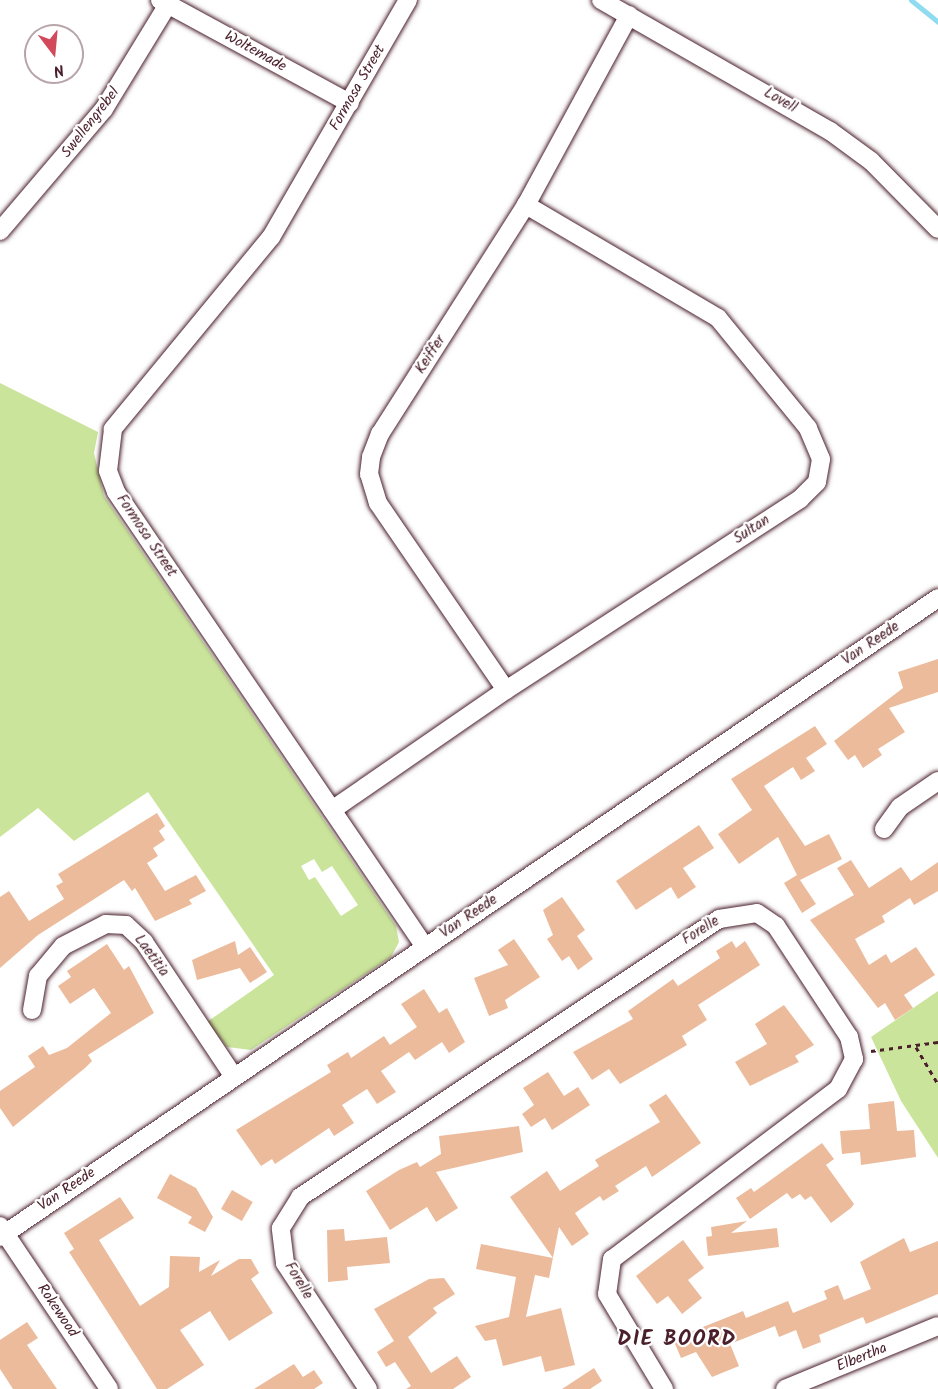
<!DOCTYPE html>
<html>
<head>
<meta charset="utf-8">
<style>
  body { margin:0 }
  #map { position:relative; width:938px; height:1389px; overflow:hidden; background:#fff; font-family:Kalam,sans-serif }
  div>[style] { position:absolute }
  .green>* { inset:0; background:#cae59b }
  .stream>* { height:5px; margin:-2.5px; padding:0 2.5px; transform-origin:2.5px; border-radius:2.5px; background:#8fdbef }
  .building>* { inset:0; background:#ecbb9c; transform-origin:0 0 }
  .path>* { height:3px; margin-top:-1.5px; transform-origin:0; background:repeating-linear-gradient(90deg,#4a1f2b 0 4.5px,transparent 0 9px) }
  .roads { filter:drop-shadow(0 0 2px #4a1f2b) drop-shadow(0 0 2px #4a1f2b) }
  .minor>* { height:18px; margin:-9px; padding:0 9px; transform-origin:9px; border-radius:9px; background:#fff }
  span { translate:-50% -50%; white-space:nowrap; text-align:center; line-height:1.15; -webkit-text-stroke:4.5px #fff; paint-order:stroke }
  .street-label { font-size:15px; color:#4a1f2b }
  .district-label { font-size:21px; color:#4a1f2b; font-weight:700; letter-spacing:1.5px }
  .north { position:absolute; left:24px; top:24px; width:60px; height:60px; box-sizing:border-box; background:#fff; border:2px solid #b7a5aa; border-radius:50%; rotate:164deg; font-size:16px; font-weight:700; line-height:24px; text-align:center; color:#4a1f2b }
  .north::after { content:''; display:block; margin:auto; width:21px; height:27px; background:#d1495b; clip-path:polygon(50% 0,100% 100%,50% 72%,0 100%) }
</style>
</head>
<body>
<div id="map">
  <div class="green">
    <i style="clip-path:polygon(evenodd,0 383px,98px 432px,94px 453px,104px 496px,396px 926px,399px 942px,391px 957px,251px 1050px,227px 1047px,207px 1022px,274px 975px,148px 792px,74px 841px,38px 808px,0 837px,0 383px,314px 859px,322px 872px,332px 866px,358px 905px,341px 916px,315px 877px,309px 880px,301px 866px,314px 859px)"></i>
    <i style="clip-path:polygon(938px 991px,938px 1158px,901px 1101px,871px 1037px)"></i>
  </div>
  <div class="stream">
    <i style="left:911px;top:0;width:35px;rotate:39deg"></i>
  </div>
  <div class="building">
    <i style="clip-path:polygon(938px 659px,938px 692px,889px 708px,905px 732px,878px 749px,882px 755px,863px 768px,855px 755px,848px 760px,834px 741px,903px 688px,898px 672px)"></i>
    <i style="clip-path:polygon(815px 726px,827px 744px,806px 758px,815px 771px,801px 780px,793px 767px,764px 786px,805px 846px,829px 834px,842px 859px,800px 880px,816px 904px,802px 913px,784px 883px,797px 875px,778px 837px,739px 864px,718px 834px,752px 810px,731px 779px)"></i>
    <i style="clip-path:polygon(157px 813px,165px 826px,159px 831px,165px 840px,153px 848px,158px 856px,147px 863px,165px 891px,196px 875px,206px 891px,189px 900px,192px 904px,155px 921px,135px 888px,132px 891px,124px 880px,38px 935px,0 968px,0 897px,9px 891px,29px 921px,64px 899px,56px 886px,63px 882px,58px 874px)"></i>
    <i style="clip-path:polygon(699px 825px,714px 848px,683px 868px,696px 887px,678px 899px,671px 887px,636px 910px,616px 881px)"></i>
    <i style="clip-path:polygon(851px 860px,869px 888px,901px 867px,911px 881px,938px 862px,938px 891px,914px 905px,910px 898px,882px 916px,885px 922px,855px 939px,869px 965px,886px 954px,891px 963px,916px 947px,935px 975px,904px 995px,913px 1008px,895px 1020px,885px 1003px,878px 1008px,810px 920px,854px 895px,837px 868px)"></i>
    <i style="clip-path:polygon(562px 897px,585px 930px,577px 936px,593px 959px,578px 970px,569px 956px,562px 961px,547px 939px,553px 935px,543px 910px)"></i>
    <i style="clip-path:polygon(514px 939px,540px 977px,505px 1000px,508px 1008px,489px 1016px,474px 978px,508px 965px,498px 950px)"></i>
    <i style="clip-path:polygon(235px 941px,238px 955px,250px 947px,267px 972px,250px 983px,240px 968px,197px 980px,192px 960px)"></i>
    <i style="clip-path:polygon(732px 941px,736px 948px,745px 941px,760px 965px,698px 1005px,707px 1020px,682px 1036px,687px 1045px,620px 1084px,609px 1069px,592px 1080px,573px 1052px,633px 1019px,628px 1011px,673px 979px,678px 986px,720px 958px,716px 951px)"></i>
    <i style="clip-path:polygon(107px 944px,124px 970px,129px 966px,154px 1013px,88px 1055px,92px 1061px,85px 1068px,13px 1127px,0 1108px,0 1091px,35px 1067px,28px 1056px,43px 1046px,49px 1055px,67px 1048px,111px 1013px,94px 988px,70px 1004px,58px 986px,71px 977px,67px 971px)"></i>
    <i style="clip-path:polygon(424px 989px,439px 1013px,447px 1008px,465px 1042px,449px 1053px,442px 1042px,415px 1060px,409px 1052px,381px 1071px,396px 1092px,377px 1104px,367px 1089px,342px 1105px,354px 1123px,334px 1136px,329px 1128px,275px 1164px,272px 1159px,261px 1166px,236px 1130px,331px 1072px,327px 1065px,348px 1052px,351px 1058px,384px 1036px,390px 1045px,417px 1027px,401px 1004px)"></i>
    <i style="clip-path:polygon(784px 1005px,814px 1045px,795px 1056px,799px 1062px,750px 1086px,735px 1062px,767px 1044px,755px 1024px)"></i>
    <i style="clip-path:polygon(548px 1072px,564px 1096px,578px 1087px,590px 1105px,552px 1130px,545px 1118px,531px 1127px,522px 1114px,534px 1105px,523px 1088px)"></i>
    <i style="clip-path:polygon(666px 1094px,701px 1143px,652px 1177px,646px 1166px,615px 1186px,619px 1191px,603px 1201px,600px 1196px,575px 1213px,589px 1234px,572px 1246px,559px 1227px,549px 1278px,535px 1275px,526px 1317px,561px 1308px,575px 1365px,545px 1372px,541px 1356px,503px 1366px,496px 1339px,485px 1341px,475px 1326px,509px 1317px,516px 1277px,476px 1269px,481px 1244px,553px 1258px,510px 1197px,547px 1171px,560px 1191px,599px 1166px,595px 1160px,660px 1122px,649px 1105px)"></i>
    <i style="clip-path:polygon(894px 1101px,897px 1131px,914px 1130px,916px 1157px,861px 1165px,860px 1152px,842px 1154px,840px 1131px,870px 1129px,868px 1104px)"></i>
    <i style="clip-path:polygon(519px 1126px,523px 1152px,436px 1172px,458px 1208px,436px 1222px,427px 1207px,390px 1230px,366px 1191px,399px 1170px,417px 1162px,420px 1167px,441px 1154px,439px 1136px)"></i>
    <i style="clip-path:polygon(822px 1143px,834px 1159px,826px 1165px,854px 1204px,851px 1208px,831px 1223px,811px 1196px,805px 1200px,800px 1194px,792px 1199px,787px 1193px,750px 1219px,736px 1198px,751px 1188px,754px 1192px)"></i>
    <i style="clip-path:polygon(170px 1174px,196px 1188px,213px 1217px,205px 1232px,188px 1223px,192px 1217px,157px 1198px)"></i>
    <i style="left:232px;top:1190px;width:24px;height:22px;rotate:30deg"></i>
    <i style="clip-path:polygon(120px 1197px,134px 1218px,99px 1240px,140px 1306px,169px 1287px,170px 1256px,200px 1257px,199px 1272px,220px 1260px,211px 1276px,239px 1259px,251px 1259px,259px 1273px,251px 1279px,273px 1313px,229px 1341px,210px 1311px,180px 1330px,204px 1365px,167px 1389px,157px 1389px,69px 1252px,74px 1249px,64px 1233px)"></i>
    <i style="clip-path:polygon(747px 1221px,731px 1233px,777px 1228px,779px 1247px,708px 1256px,706px 1237px,712px 1236px,711px 1227px)"></i>
    <i style="clip-path:polygon(344px 1229px,345px 1241px,387px 1237px,390px 1263px,347px 1267px,348px 1280px,328px 1282px,327px 1230px)"></i>
    <i style="clip-path:polygon(904px 1238px,910px 1252px,938px 1241px,938px 1294px,866px 1324px,863px 1317px,819px 1335px,821px 1342px,803px 1349px,796px 1330px,779px 1337px,775px 1326px,730px 1344px,739px 1366px,712px 1377px,696px 1352px,681px 1358px,673px 1339px,743px 1311px,746px 1318px,788px 1301px,793px 1313px,827px 1299px,824px 1291px,838px 1285px,844px 1300px,871px 1289px,860px 1262px)"></i>
    <i style="clip-path:polygon(683px 1240px,704px 1268px,688px 1280px,702px 1298px,682px 1314px,668px 1296px,657px 1304px,636px 1276px)"></i>
    <i style="clip-path:polygon(444px 1278px,455px 1294px,433px 1308px,437px 1313px,408px 1337px,431px 1373px,457px 1356px,471px 1377px,453px 1389px,406px 1389px,411px 1386px,395px 1362px,386px 1367px,377px 1352px,394px 1341px,374px 1309px,429px 1279px)"></i>
    <i style="clip-path:polygon(27px 1322px,38px 1338px,27px 1345px,57px 1389px,13px 1389px,0 1369px,0 1340px)"></i>
    <i style="clip-path:polygon(294px 1364px,303px 1377px,314px 1370px,323px 1383px,314px 1389px,254px 1389px)"></i>
    <i style="clip-path:polygon(594px 1368px,602px 1381px,590px 1389px,562px 1389px)"></i>
  </div>
  <div class="path">
    <i style="left:916px;top:1047px;width:43px;rotate:59.3deg"></i>
    <i style="left:871px;top:1051px;width:68px;rotate:-7.7deg"></i>
  </div>
  <div class="roads">
    <div class="minor">
      <i style="left:160px;top:0;width:216px;rotate:28.5deg"></i>
      <i style="left:408px;top:0;width:274px;rotate:120deg"></i>
      <i style="left:271px;top:237px;width:249px;rotate:129.5deg"></i>
      <i style="left:113px;top:429px;width:42px;rotate:96.8deg"></i>
      <i style="left:108px;top:471px;width:22px;rotate:69deg"></i>
      <i style="left:116px;top:492px;width:550px;rotate:55.82deg"></i>
      <i style="left:601px;top:0;width:264px;rotate:29.8deg"></i>
      <i style="left:830px;top:131px;width:51px;rotate:36.2deg"></i>
      <i style="left:871px;top:161px;width:95px;rotate:45.4deg"></i>
      <i style="left:0;top:231px;width:160px;rotate:-49.6deg"></i>
      <i style="left:104px;top:109px;width:123px;rotate:-58.6deg"></i>
      <i style="left:506px;top:690px;width:227px;rotate:-124.4deg"></i>
      <i style="left:378px;top:503px;width:30px;rotate:-107deg"></i>
      <i style="left:369px;top:474px;width:17px;rotate:-83deg"></i>
      <i style="left:371px;top:457px;width:25px;rotate:-69deg"></i>
      <i style="left:380px;top:434px;width:272px;rotate:-57.5deg"></i>
      <i style="left:526px;top:205px;width:216px;rotate:-61.5deg"></i>
      <i style="left:332px;top:810px;width:211px;rotate:-34.6deg"></i>
      <i style="left:506px;top:690px;width:351px;rotate:-33deg"></i>
      <i style="left:800px;top:499px;width:24px;rotate:-45deg"></i>
      <i style="left:817px;top:482px;width:23px;rotate:-80deg"></i>
      <i style="left:821px;top:459px;width:34px;rotate:-113deg"></i>
      <i style="left:808px;top:428px;width:142px;rotate:-129.3deg"></i>
      <i style="left:718px;top:318px;width:223px;rotate:-149.5deg"></i>
      <i style="left:884px;top:829px;width:27px;rotate:-54deg"></i>
      <i style="left:900px;top:807px;width:46px;rotate:-34.4deg"></i>
      <i style="left:32px;top:1010px;width:35px;rotate:-80deg"></i>
      <i style="left:38px;top:976px;width:39px;rotate:-50deg"></i>
      <i style="left:63px;top:946px;width:48px;rotate:-27.1deg"></i>
      <i style="left:106px;top:924px;width:20px;rotate:3deg"></i>
      <i style="left:126px;top:925px;width:25px;rotate:43deg"></i>
      <i style="left:144px;top:942px;width:162px;rotate:56.3deg"></i>
      <i style="left:0;top:1226px;width:196px;rotate:56.2deg"></i>
      <i style="left:0;top:1237px;width:1135px;rotate:-34.26deg"></i>
      <i style="left:368px;top:1389px;width:151px;rotate:-123.4deg"></i>
      <i style="left:285px;top:1263px;width:35px;rotate:-97deg"></i>
      <i style="left:281px;top:1228px;width:36px;rotate:-58deg"></i>
      <i style="left:300px;top:1197px;width:503px;rotate:-33.56deg"></i>
      <i style="left:719px;top:919px;width:38px;rotate:-9deg"></i>
      <i style="left:757px;top:913px;width:23px;rotate:34deg"></i>
      <i style="left:776px;top:926px;width:133px;rotate:56.7deg"></i>
      <i style="left:849px;top:1037px;width:23px;rotate:77deg"></i>
      <i style="left:854px;top:1059px;width:34px;rotate:118deg"></i>
      <i style="left:838px;top:1089px;width:283px;rotate:143deg"></i>
      <i style="left:612px;top:1259px;width:35px;rotate:98deg"></i>
      <i style="left:607px;top:1294px;width:111px;rotate:59deg"></i>
      <i style="left:785px;top:1389px;width:165px;rotate:-22.4deg"></i>
    </div>
  </div>
  <div class="street-label">
    <span style="left:255px;top:52px;rotate:29deg">Woltemade</span>
    <span style="left:358px;top:88px;rotate:-60deg">Formosa Street</span>
    <span style="left:780px;top:101px;rotate:30deg">Lovell</span>
    <span style="left:91px;top:123px;rotate:-52deg">Swellengrebel</span>
    <span style="left:431px;top:355px;rotate:-57deg">Keiffer</span>
    <span style="left:752px;top:530px;rotate:-33deg">Sultan</span>
    <span style="left:146px;top:536px;rotate:56deg">Formosa Street</span>
    <span style="left:871px;top:644px;rotate:-34deg">Van Reede</span>
    <span style="left:469px;top:917px;rotate:-34deg">Van Reede</span>
    <span style="left:701px;top:931px;rotate:-32deg">Forelle</span>
    <span style="left:151px;top:956px;rotate:54deg">Laetitia</span>
    <span style="left:67px;top:1190px;rotate:-34deg">Van Reede</span>
    <span style="left:298px;top:1281px;rotate:59deg">Forelle</span>
    <span style="left:57px;top:1311px;rotate:56deg">Rokewood</span>
    <span style="left:862px;top:1358px;rotate:-22deg">Elbertha</span>
  </div>
  <div class="district-label">
    <span style="left:677px;top:1340px">DIE BOORD</span>
  </div>
  <div class="north">N</div>
</div>
</body>
</html>
